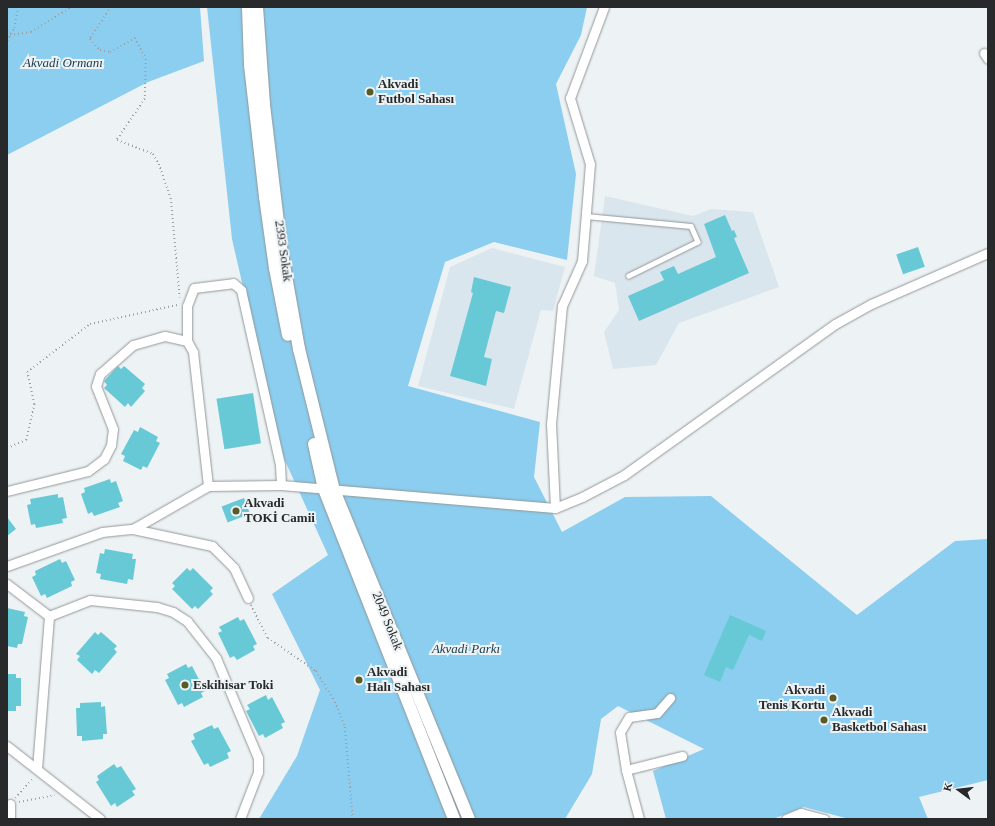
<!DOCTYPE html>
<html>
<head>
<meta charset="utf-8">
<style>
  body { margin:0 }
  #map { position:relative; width:995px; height:826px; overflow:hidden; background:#edf2f4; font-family:Georgia,serif }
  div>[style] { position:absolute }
  .built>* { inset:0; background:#dae6ed }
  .green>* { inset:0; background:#8bceef }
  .building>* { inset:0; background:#68c9d6; transform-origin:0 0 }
  .path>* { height:1.5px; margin-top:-0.75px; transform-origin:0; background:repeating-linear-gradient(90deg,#9da0a2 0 1px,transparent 0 4px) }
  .roads { filter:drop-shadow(0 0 1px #939799) drop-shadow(0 0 1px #939799) }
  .service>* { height:4.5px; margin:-2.25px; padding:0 2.25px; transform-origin:2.25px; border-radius:2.25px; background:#fff }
  .minor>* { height:9px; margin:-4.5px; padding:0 4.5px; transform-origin:4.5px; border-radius:4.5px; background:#fff }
  .secondary>* { height:12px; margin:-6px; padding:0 6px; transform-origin:6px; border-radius:6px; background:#fff }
  .dots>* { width:11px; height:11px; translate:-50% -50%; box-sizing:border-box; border:2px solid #edf2f4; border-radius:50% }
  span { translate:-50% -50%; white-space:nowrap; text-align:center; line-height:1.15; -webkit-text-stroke:4px #edf2f4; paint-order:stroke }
  .park-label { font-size:13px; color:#153949; font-style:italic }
  .poi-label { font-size:13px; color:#27292a; font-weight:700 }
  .left { translate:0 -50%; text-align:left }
  .right { translate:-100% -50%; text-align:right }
  .street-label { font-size:13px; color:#27292a }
  .frame { position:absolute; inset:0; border:8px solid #27292a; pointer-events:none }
  .north { position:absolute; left:939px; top:770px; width:40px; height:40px; -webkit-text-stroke:3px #edf2f4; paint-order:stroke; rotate:285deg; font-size:11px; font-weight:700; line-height:16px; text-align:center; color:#27292a }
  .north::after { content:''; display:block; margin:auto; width:14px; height:18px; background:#27292a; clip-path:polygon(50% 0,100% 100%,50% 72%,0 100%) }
</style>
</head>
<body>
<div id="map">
  <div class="built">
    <i style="clip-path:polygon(605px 196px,693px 216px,711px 209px,753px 212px,779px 287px,679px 323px,656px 365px,613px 369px,604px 332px,619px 310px,615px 283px,594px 276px)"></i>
    <i style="clip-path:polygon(492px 248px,565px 267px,553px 311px,541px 310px,514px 409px,418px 386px,450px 267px)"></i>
  </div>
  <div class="green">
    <i style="clip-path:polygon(7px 7px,200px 7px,204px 61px,148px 82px,7px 155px)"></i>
    <i style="clip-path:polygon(207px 7px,587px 7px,581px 35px,556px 84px,576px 174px,567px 260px,494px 242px,445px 262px,408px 386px,540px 422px,534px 477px,562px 532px,625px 497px,711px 496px,857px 615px,955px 541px,988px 539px,988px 780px,919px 797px,928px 819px,849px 819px,804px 807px,773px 819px,666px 819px,653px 771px,704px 749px,618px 706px,601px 719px,592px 774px,565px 819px,259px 819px,297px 756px,320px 690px,272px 594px,328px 555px,281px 452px,232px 239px)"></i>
  </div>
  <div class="building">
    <i style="clip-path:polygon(725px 215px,732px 231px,734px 230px,737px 237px,734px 238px,749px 273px,639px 321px,628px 296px,664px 280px,660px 272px,674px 266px,678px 274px,716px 257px,704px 224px)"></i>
    <i style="left:918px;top:247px;width:21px;height:23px;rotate:71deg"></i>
    <i style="clip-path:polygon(474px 277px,511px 287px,504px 313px,496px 311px,484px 357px,492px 359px,486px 386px,450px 376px,473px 293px,471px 292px)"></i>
    <i style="clip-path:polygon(118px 366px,121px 369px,124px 366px,145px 384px,142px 388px,145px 391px,131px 407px,128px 403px,125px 407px,104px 388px,107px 385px,104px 381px)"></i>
    <i style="left:253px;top:393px;width:51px;height:37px;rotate:81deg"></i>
    <i style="clip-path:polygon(140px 427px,158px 437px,156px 441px,160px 443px,147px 468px,143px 466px,141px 470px,123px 461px,125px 456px,121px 454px,134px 430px,138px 432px)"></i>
    <i style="clip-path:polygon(110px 479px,111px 483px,116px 481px,123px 501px,118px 503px,120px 507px,94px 516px,92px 512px,88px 514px,81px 494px,85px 492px,84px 488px)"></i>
    <i style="clip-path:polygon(58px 494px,58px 498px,63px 497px,67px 518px,62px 519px,63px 523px,36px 528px,35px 524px,31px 525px,27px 505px,31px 504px,30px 499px)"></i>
    <i style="left:244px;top:498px;width:17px;height:24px;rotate:69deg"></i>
    <i style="clip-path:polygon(7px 517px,16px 529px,7px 536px)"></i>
    <i style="clip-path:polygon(105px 549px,133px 554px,132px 559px,136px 559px,133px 580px,128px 579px,127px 584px,100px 579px,101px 574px,96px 573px,100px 553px,104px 554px)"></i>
    <i style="clip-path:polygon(60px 559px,62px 563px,66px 561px,75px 580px,71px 582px,72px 586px,47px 598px,45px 594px,41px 596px,32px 577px,36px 575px,35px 571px)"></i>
    <i style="clip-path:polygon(187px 568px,190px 571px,193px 568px,213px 588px,210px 591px,213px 594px,198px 609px,195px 606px,192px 609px,172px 589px,175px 586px,172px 583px)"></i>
    <i style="clip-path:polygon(7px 608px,25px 612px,24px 616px,28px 617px,22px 644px,18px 644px,17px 648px,7px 646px)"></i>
    <i style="clip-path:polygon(730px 615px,766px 631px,762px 641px,749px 635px,733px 670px,726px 667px,720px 682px,704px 675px)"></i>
    <i style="clip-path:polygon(238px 617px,240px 621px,244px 619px,257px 644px,253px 646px,255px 650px,237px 660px,234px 656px,230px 658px,218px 633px,222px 631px,219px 627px)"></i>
    <i style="clip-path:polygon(95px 632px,98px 635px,101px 632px,117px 646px,114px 649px,117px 652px,99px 673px,95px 670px,92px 674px,77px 660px,80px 656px,76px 654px)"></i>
    <i style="clip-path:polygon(186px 664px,188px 668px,192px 666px,205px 691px,201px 693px,203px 697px,184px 707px,182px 703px,178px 705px,165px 680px,169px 678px,167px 674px)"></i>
    <i style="clip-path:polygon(7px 674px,16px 674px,16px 678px,21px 678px,21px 706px,16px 706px,16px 711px,7px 711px)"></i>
    <i style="clip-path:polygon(266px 695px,268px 700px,272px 697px,285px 722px,281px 724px,283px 728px,265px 738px,263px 734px,259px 736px,246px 711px,250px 709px,247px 705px)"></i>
    <i style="clip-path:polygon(101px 702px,101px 707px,105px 706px,107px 734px,103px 734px,103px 739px,82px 741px,82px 736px,77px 736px,76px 708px,80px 708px,80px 703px)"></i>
    <i style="clip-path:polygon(212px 725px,214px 729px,218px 727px,231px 751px,227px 753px,229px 758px,210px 767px,208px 763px,204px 765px,191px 741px,195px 739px,193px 734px)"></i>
    <i style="clip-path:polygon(114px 764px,117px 768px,121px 766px,136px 789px,132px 791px,135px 795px,117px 807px,115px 803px,111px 806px,96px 782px,99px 780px,97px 776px)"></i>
  </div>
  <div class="path">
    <i style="left:111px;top:7px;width:38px;rotate:123deg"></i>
    <i style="left:90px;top:39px;width:15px;rotate:48deg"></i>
    <i style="left:100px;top:50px;width:10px;rotate:11deg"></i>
    <i style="left:110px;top:52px;width:29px;rotate:-29deg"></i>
    <i style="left:135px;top:38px;width:24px;rotate:62deg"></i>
    <i style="left:146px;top:59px;width:40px;rotate:91.4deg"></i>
    <i style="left:145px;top:99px;width:50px;rotate:124.3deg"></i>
    <i style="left:117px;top:140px;width:39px;rotate:21deg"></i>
    <i style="left:153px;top:154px;width:12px;rotate:59deg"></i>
    <i style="left:159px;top:164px;width:36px;rotate:71deg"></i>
    <i style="left:171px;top:198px;width:100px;rotate:84.9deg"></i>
    <i style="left:10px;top:35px;width:21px;rotate:-8deg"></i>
    <i style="left:31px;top:32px;width:47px;rotate:-32deg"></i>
    <i style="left:7px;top:41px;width:15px;rotate:-62deg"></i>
    <i style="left:14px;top:28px;width:21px;rotate:-79deg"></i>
    <i style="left:7px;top:448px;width:21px;rotate:-23deg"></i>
    <i style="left:26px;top:440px;width:37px;rotate:-77deg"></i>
    <i style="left:34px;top:404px;width:33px;rotate:-102deg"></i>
    <i style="left:27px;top:372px;width:79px;rotate:-37.3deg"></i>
    <i style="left:90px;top:324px;width:89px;rotate:-12.3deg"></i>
    <i style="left:251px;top:605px;width:37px;rotate:63deg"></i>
    <i style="left:268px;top:638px;width:58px;rotate:34.5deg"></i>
    <i style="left:316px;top:671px;width:36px;rotate:58deg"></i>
    <i style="left:335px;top:702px;width:27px;rotate:68deg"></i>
    <i style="left:345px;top:727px;width:92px;rotate:85deg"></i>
    <i style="left:15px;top:798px;width:27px;rotate:-48deg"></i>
    <i style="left:19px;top:802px;width:36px;rotate:-11deg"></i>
  </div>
  <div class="roads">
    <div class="service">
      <i style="left:586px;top:216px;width:105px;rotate:5.4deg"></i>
      <i style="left:691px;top:226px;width:17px;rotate:66deg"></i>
      <i style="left:698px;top:242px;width:77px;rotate:153.8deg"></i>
    </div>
    <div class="minor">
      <i style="left:984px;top:53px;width:7px;rotate:56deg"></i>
      <i style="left:187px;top:341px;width:35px;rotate:-90deg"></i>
      <i style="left:187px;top:306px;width:19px;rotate:-69deg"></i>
      <i style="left:194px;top:288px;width:39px;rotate:-7deg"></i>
      <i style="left:233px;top:283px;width:11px;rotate:41deg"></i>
      <i style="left:241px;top:290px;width:179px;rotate:77.4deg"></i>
      <i style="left:280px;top:465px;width:20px;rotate:87deg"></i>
      <i style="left:7px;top:491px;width:83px;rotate:-13.9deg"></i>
      <i style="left:88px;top:471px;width:20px;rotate:-37deg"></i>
      <i style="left:104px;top:459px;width:16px;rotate:-63deg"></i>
      <i style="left:111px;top:445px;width:16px;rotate:-83deg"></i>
      <i style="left:113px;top:429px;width:46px;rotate:-111.6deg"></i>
      <i style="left:96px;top:386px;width:13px;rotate:-72deg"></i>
      <i style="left:100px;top:374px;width:44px;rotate:-41.3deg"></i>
      <i style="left:133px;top:345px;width:33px;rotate:-16deg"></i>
      <i style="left:165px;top:336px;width:23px;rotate:13deg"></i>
      <i style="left:187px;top:341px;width:13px;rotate:61deg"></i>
      <i style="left:193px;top:352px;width:135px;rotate:83.6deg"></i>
      <i style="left:555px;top:508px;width:84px;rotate:-92.7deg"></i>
      <i style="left:551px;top:424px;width:119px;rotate:-84.7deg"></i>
      <i style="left:562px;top:306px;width:49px;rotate:-66deg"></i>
      <i style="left:582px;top:261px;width:97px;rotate:-85.3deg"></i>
      <i style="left:590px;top:164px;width:69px;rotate:-106.9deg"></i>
      <i style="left:570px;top:98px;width:97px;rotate:-69.5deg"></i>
      <i style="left:133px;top:529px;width:86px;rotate:-29.8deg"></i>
      <i style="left:208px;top:486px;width:73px;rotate:-0.8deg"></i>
      <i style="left:281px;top:485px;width:275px;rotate:4.8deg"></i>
      <i style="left:555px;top:508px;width:29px;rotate:-22deg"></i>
      <i style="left:582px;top:497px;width:47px;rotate:-27.6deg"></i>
      <i style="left:624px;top:475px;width:259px;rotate:-35.6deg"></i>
      <i style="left:835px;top:324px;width:41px;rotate:-29.1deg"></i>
      <i style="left:871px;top:304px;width:128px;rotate:-23.6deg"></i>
      <i style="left:7px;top:566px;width:101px;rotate:-19.7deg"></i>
      <i style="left:102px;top:532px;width:31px;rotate:-6deg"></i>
      <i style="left:133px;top:529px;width:81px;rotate:12.1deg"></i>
      <i style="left:212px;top:546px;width:31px;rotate:45deg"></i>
      <i style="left:234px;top:568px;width:33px;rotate:65deg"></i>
      <i style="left:7px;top:584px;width:53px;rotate:37.3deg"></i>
      <i style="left:49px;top:616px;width:44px;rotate:-21.3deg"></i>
      <i style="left:90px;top:600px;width:67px;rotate:6deg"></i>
      <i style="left:157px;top:607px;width:17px;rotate:17deg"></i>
      <i style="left:173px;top:612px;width:17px;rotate:33deg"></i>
      <i style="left:187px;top:621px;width:47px;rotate:51.9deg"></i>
      <i style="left:216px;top:658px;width:108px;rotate:67.2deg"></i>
      <i style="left:258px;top:758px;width:14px;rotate:90deg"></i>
      <i style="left:258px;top:772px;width:50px;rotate:111deg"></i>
      <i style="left:7px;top:746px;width:118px;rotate:38.1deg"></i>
      <i style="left:37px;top:769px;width:153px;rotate:-85.5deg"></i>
      <i style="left:626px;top:770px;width:58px;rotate:-14deg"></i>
      <i style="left:10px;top:804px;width:15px;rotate:90deg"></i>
      <i style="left:639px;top:819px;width:51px;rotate:-104.9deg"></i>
      <i style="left:626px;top:770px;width:38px;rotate:-99deg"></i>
      <i style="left:620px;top:732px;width:17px;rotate:-59deg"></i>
      <i style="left:629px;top:717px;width:28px;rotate:-8deg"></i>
      <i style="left:657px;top:713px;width:20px;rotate:-49deg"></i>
      <i style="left:786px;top:819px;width:16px;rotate:-22deg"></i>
      <i style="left:801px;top:813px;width:24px;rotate:15deg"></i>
    </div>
    <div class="secondary">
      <i style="left:248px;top:7px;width:58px;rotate:88deg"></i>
      <i style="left:250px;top:65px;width:133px;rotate:83.5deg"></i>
      <i style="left:265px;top:197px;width:72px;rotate:82deg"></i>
      <i style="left:275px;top:268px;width:68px;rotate:79deg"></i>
      <i style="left:257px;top:7px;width:98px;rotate:85.9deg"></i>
      <i style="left:264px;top:105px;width:144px;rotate:83.2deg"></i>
      <i style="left:281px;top:248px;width:103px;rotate:79.9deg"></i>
      <i style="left:299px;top:349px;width:145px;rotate:76.1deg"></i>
      <i style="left:334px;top:490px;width:356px;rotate:67.7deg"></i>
      <i style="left:314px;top:444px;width:46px;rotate:77.5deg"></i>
      <i style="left:324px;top:489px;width:355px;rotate:68.5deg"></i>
    </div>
  </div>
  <div class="dots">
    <i style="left:370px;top:92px;background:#585a27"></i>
    <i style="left:236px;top:511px;background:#585a27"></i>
    <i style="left:359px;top:680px;background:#585a27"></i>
    <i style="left:185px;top:685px;background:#585a27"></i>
    <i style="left:833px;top:698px;background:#585a27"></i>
    <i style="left:824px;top:720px;background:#585a27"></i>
  </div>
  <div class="park-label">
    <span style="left:63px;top:63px">Akvadi Ormanı</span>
    <span style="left:466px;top:649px">Akvadi Parkı</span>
  </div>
  <div class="poi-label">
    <span class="left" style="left:378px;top:92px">Akvadi<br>Futbol Sahası</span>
    <span class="left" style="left:244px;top:511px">Akvadi<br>TOKİ Camii</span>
    <span class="left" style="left:367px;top:680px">Akvadi<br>Halı Sahası</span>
    <span class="left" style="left:193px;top:685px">Eskihisar Toki</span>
    <span class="right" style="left:825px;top:698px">Akvadi<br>Tenis Kortu</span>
    <span class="left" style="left:832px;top:720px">Akvadi<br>Basketbol Sahası</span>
  </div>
  <div class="street-label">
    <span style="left:283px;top:251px;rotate:82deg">2393 Sokak</span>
    <span style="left:387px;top:621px;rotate:68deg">2049 Sokak</span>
  </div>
  <div class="frame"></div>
  <div class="north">K</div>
</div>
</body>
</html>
